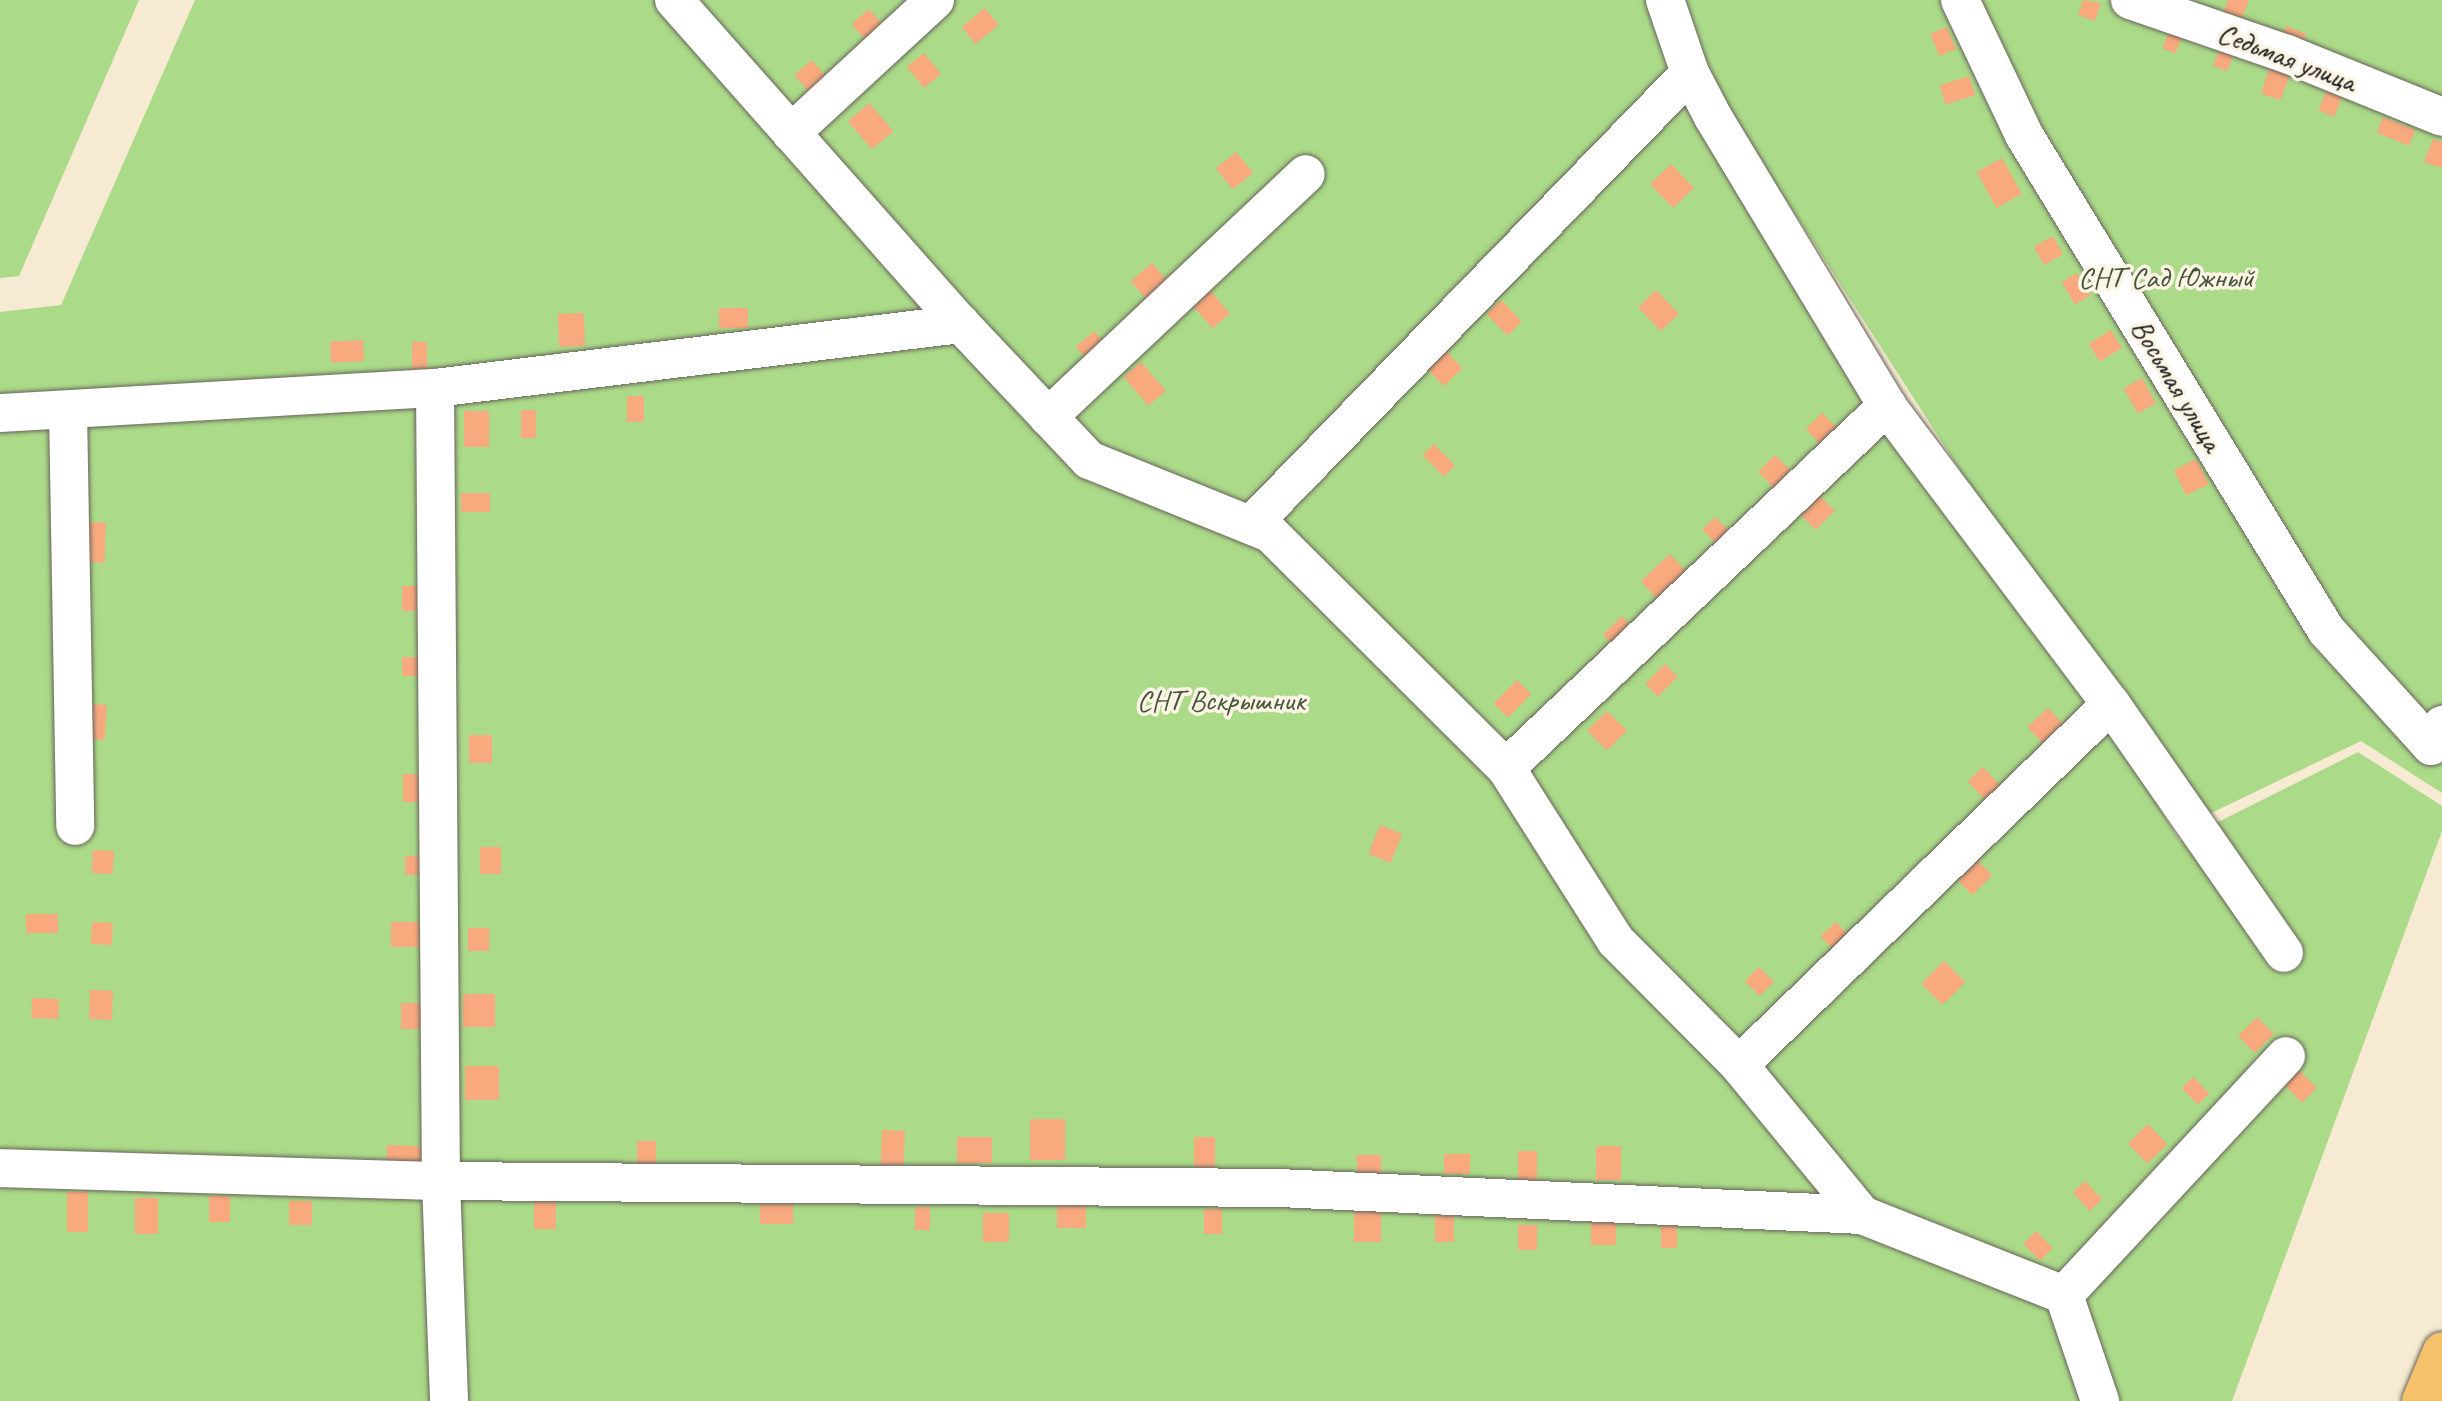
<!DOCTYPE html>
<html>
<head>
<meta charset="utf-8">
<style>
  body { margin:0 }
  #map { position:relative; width:2442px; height:1401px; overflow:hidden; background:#f6ead2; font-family:Caveat,sans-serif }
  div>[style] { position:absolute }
  .green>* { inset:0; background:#abda88 }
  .building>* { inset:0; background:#f8a97e; transform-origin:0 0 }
  .roads { filter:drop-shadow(0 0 2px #68645c) drop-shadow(0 0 2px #68645c) }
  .minor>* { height:38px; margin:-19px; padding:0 19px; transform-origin:19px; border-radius:19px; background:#fff }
  .major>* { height:38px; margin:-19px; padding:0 19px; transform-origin:19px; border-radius:19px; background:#f6c16b }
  span { translate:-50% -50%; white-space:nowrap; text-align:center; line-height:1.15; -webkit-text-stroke:7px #fcf5e5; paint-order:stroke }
  .street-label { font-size:30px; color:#1c1c1c }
  .park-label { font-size:30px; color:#47553c }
</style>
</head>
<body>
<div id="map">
  <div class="green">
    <i style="clip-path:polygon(0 0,139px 0,19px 276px,0 278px)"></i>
    <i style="clip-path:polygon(195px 0,1676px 0,1701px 81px,2180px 841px,2358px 752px,2442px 806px,2442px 831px,2232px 1401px,0 1401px,0 312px,61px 305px)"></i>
    <i style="clip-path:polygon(1686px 0,2442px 0,2442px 793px,2361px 741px,2203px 817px,1960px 470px,1716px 91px)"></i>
  </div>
  <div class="building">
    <i style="clip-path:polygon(2083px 0,2101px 3px,2095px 21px,2078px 15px)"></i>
    <i style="clip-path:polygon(2228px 0,2249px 0,2238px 29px,2220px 22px)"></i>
    <i style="left:985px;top:8px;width:22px;height:30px;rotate:51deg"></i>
    <i style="left:869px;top:9px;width:30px;height:23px;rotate:49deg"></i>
    <i style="left:2286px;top:26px;width:22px;height:20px;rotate:21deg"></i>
    <i style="left:1947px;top:27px;width:24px;height:18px;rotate:68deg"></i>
    <i style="left:2170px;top:29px;width:14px;height:21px;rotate:21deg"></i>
    <i style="left:2219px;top:50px;width:15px;height:17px;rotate:20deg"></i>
    <i style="left:924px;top:53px;width:27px;height:22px;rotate:51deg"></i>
    <i style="left:812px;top:60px;width:26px;height:23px;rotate:50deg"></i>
    <i style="left:2270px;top:67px;width:21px;height:28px;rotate:19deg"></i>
    <i style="left:1969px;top:76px;width:20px;height:31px;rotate:72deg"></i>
    <i style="left:2326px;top:91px;width:17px;height:21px;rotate:21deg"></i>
    <i style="left:869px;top:103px;width:37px;height:28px;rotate:49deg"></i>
    <i style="left:2383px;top:117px;width:35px;height:17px;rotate:22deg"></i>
    <i style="clip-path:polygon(2433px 139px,2442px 142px,2442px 168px,2424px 162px)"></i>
    <i style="left:1236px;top:152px;width:27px;height:26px;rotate:51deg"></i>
    <i style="left:2002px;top:158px;width:41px;height:29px;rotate:61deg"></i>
    <i style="left:1671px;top:164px;width:33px;height:29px;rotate:46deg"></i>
    <i style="left:2053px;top:236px;width:21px;height:22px;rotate:61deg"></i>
    <i style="left:1152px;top:263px;width:28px;height:28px;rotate:49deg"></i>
    <i style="left:2077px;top:273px;width:26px;height:18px;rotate:59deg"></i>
    <i style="left:1210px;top:290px;width:31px;height:23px;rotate:50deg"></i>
    <i style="left:1656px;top:290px;width:33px;height:25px;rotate:46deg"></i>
    <i style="left:1501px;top:300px;width:30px;height:20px;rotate:46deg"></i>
    <i style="left:748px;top:308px;width:20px;height:29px;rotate:90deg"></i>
    <i style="left:584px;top:313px;width:33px;height:26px;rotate:88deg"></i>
    <i style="left:2111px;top:330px;width:21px;height:26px;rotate:59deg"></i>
    <i style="left:1094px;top:331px;width:21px;height:24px;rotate:49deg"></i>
    <i style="left:363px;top:340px;width:21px;height:33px;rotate:87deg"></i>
    <i style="left:412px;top:342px;width:15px;height:27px"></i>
    <i style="left:1443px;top:348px;width:28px;height:26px;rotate:46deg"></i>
    <i style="left:1141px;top:362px;width:38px;height:23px;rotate:49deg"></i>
    <i style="left:2142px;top:378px;width:29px;height:21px;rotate:61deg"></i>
    <i style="left:627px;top:396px;width:17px;height:26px"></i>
    <i style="left:521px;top:410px;width:15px;height:28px"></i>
    <i style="left:464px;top:411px;width:25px;height:36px"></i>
    <i style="left:1822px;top:413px;width:21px;height:23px;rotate:45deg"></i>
    <i style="left:1434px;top:444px;width:30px;height:16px;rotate:45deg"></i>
    <i style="left:1775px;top:455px;width:24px;height:24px;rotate:45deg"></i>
    <i style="left:2196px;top:459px;width:28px;height:25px;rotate:63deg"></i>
    <i style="left:461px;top:493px;width:29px;height:19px"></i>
    <i style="left:1820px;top:496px;width:21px;height:27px;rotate:45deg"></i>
    <i style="left:1715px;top:517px;width:21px;height:18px;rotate:45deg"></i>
    <i style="left:82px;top:522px;width:24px;height:40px;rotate:2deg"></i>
    <i style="left:1670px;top:554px;width:25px;height:40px;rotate:47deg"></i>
    <i style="left:402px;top:586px;width:26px;height:25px"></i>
    <i style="left:1622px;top:616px;width:17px;height:27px;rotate:45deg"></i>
    <i style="left:402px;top:657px;width:24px;height:19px"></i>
    <i style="left:1665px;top:664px;width:18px;height:28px;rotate:45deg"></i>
    <i style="left:1517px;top:680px;width:20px;height:33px;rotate:45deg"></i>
    <i style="left:93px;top:704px;width:14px;height:35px;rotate:4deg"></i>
    <i style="left:2048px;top:708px;width:25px;height:28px;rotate:47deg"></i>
    <i style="left:1607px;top:711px;width:28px;height:28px;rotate:45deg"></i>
    <i style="left:469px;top:735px;width:23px;height:28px"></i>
    <i style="left:1983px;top:767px;width:25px;height:21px;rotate:47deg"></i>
    <i style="left:403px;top:774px;width:26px;height:28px"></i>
    <i style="left:1380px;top:825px;width:24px;height:31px;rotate:22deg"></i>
    <i style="left:480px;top:847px;width:21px;height:27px"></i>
    <i style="left:93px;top:850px;width:21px;height:23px;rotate:3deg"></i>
    <i style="left:405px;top:856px;width:22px;height:19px"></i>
    <i style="left:1978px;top:861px;width:20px;height:28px;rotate:45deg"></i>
    <i style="left:26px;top:914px;width:32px;height:19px"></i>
    <i style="left:92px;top:922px;width:21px;height:22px;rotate:3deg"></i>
    <i style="left:391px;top:922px;width:34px;height:25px"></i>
    <i style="left:1836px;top:922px;width:16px;height:21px;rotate:47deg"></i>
    <i style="left:468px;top:928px;width:21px;height:23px"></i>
    <i style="left:1944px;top:961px;width:30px;height:32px;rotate:45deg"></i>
    <i style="left:1759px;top:967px;width:21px;height:20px;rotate:45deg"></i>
    <i style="left:90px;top:990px;width:23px;height:29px;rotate:2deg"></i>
    <i style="left:463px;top:994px;width:32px;height:33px"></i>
    <i style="left:32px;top:998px;width:27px;height:20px;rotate:2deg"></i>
    <i style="left:401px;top:1003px;width:27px;height:26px"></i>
    <i style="left:2257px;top:1017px;width:24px;height:27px;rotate:45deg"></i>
    <i style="left:465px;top:1066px;width:34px;height:34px"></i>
    <i style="left:2297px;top:1068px;width:28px;height:21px;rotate:45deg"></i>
    <i style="left:2193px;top:1077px;width:23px;height:16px;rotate:45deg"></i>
    <i style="left:1030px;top:1119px;width:35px;height:41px"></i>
    <i style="left:2148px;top:1124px;width:28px;height:28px;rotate:46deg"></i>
    <i style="left:882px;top:1130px;width:23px;height:39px;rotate:2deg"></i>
    <i style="left:957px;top:1137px;width:35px;height:26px"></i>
    <i style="left:1194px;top:1137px;width:21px;height:31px"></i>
    <i style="left:637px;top:1141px;width:19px;height:37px"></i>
    <i style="left:387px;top:1145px;width:34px;height:29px;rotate:2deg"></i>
    <i style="left:1596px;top:1146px;width:25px;height:34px"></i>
    <i style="left:1518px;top:1151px;width:19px;height:29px"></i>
    <i style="left:1444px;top:1154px;width:26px;height:20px"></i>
    <i style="left:1357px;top:1155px;width:24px;height:23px"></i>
    <i style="left:2085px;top:1181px;width:25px;height:17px;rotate:47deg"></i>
    <i style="left:67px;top:1192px;width:21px;height:40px"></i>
    <i style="left:534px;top:1194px;width:22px;height:35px"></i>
    <i style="left:209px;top:1196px;width:21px;height:26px"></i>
    <i style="left:135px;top:1198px;width:23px;height:36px"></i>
    <i style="left:289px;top:1201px;width:23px;height:24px"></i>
    <i style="left:1057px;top:1203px;width:29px;height:25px"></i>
    <i style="left:760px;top:1204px;width:33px;height:20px"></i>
    <i style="left:915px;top:1207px;width:15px;height:23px"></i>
    <i style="left:1204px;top:1209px;width:18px;height:25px"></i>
    <i style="left:1354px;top:1210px;width:27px;height:32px"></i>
    <i style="left:983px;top:1213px;width:26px;height:29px"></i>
    <i style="left:1435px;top:1215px;width:19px;height:27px"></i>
    <i style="left:1661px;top:1221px;width:16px;height:27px"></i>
    <i style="left:1591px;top:1222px;width:25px;height:23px"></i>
    <i style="left:1518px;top:1225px;width:19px;height:25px"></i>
    <i style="left:2036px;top:1231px;width:24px;height:18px;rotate:45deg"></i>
  </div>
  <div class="roads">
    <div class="minor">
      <i style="left:674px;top:0;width:433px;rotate:48.5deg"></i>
      <i style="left:961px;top:324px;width:187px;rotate:46.7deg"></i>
      <i style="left:1089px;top:460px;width:195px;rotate:22deg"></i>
      <i style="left:1270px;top:533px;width:333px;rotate:44.9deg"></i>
      <i style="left:1506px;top:768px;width:205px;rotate:57.6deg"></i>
      <i style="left:1616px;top:941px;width:175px;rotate:45.2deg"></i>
      <i style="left:1739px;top:1065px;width:194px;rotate:50.6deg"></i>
      <i style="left:1862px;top:1215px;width:217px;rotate:21.6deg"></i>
      <i style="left:2064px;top:1295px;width:112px;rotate:71.2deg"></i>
      <i style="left:1665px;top:0;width:77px;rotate:71.1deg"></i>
      <i style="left:1690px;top:73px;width:50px;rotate:62.4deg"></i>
      <i style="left:1713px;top:117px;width:337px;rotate:58.9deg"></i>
      <i style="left:1887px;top:406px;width:373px;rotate:53.1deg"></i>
      <i style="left:2111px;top:704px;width:303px;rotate:55.2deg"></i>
      <i style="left:1960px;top:0;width:149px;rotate:64.6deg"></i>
      <i style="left:2024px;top:135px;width:580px;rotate:58.61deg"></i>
      <i style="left:2326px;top:630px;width:156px;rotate:47.8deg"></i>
      <i style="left:2431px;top:746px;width:24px;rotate:-62deg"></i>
      <i style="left:2130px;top:0;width:166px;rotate:19deg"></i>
      <i style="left:2287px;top:54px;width:167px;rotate:22.1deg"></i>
      <i style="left:791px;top:133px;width:196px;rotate:-42.7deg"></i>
      <i style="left:435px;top:388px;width:793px;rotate:89.57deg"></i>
      <i style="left:441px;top:1181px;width:220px;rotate:87.9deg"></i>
      <i style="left:68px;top:410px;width:416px;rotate:89deg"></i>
      <i style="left:0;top:413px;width:436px;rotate:-3.3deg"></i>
      <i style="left:435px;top:388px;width:530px;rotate:-6.94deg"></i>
      <i style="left:1048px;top:417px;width:354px;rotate:-43.3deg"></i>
      <i style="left:1251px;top:525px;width:630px;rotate:-45.84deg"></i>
      <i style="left:1506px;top:768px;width:526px;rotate:-43.54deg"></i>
      <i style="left:1739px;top:1065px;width:518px;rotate:-44.14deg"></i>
      <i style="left:0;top:1168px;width:441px;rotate:1.7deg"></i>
      <i style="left:441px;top:1181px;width:838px;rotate:0.48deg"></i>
      <i style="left:1279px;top:1188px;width:584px;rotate:2.65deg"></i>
      <i style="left:2064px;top:1295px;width:326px;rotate:-47.1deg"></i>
    </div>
    <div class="major">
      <i style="left:2421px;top:1401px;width:54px;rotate:-67.2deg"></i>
    </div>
  </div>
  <div class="street-label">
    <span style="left:2287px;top:57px;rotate:21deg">Седьмая улица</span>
    <span style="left:2177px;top:385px;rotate:59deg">Восьмая улица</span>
  </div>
  <div class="park-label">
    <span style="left:2166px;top:277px">СНТ Сад Южный</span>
    <span style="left:1221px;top:700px">СНТ Вскрышник</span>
  </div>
</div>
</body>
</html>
